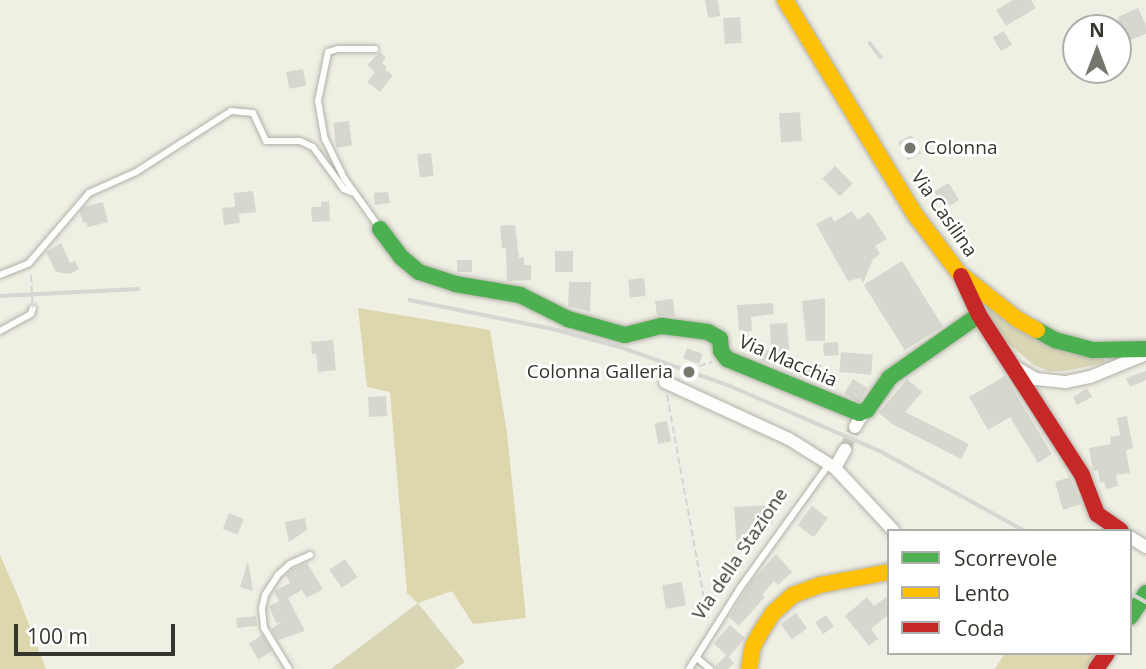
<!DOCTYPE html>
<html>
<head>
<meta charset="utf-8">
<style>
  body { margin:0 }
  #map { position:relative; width:1146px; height:669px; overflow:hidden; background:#f0efe4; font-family:"Open Sans",sans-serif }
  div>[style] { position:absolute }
  .green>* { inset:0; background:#d9d6b5 }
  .forest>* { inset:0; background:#dcd7ad }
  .building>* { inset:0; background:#d8d7ce; transform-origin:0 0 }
  .street-tunnel>* { height:12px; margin-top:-6px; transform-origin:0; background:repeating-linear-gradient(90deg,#cbcabf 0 12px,transparent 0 18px) }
  .path>* { height:2px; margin-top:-1px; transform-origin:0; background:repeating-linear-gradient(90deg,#d5d5d1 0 7px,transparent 0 10.5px) }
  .roads { filter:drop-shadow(0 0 2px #b2b1a9) drop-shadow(0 0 2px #b2b1a9) }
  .lane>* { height:6px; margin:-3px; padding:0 3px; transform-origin:3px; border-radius:3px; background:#fdfdfb }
  .street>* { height:12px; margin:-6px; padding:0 6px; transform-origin:6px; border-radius:6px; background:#fdfdfb }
  .fast>* { height:16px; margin:-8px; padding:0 8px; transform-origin:8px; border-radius:8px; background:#4caf50 }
  .slow>* { height:16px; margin:-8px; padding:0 8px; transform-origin:8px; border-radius:8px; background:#ffc107 }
  .jam>* { height:16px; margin:-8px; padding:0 8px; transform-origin:8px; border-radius:8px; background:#c62828 }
  .rail>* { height:3.5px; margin:-1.75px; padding:0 1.75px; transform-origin:1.75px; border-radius:1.75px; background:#d6d6d2 }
  .path-bridge>* { height:2px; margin-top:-1px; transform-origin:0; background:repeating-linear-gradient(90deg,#d5d5d1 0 7px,transparent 0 10.5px) }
  .dots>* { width:19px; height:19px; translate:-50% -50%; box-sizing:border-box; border:4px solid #fff; border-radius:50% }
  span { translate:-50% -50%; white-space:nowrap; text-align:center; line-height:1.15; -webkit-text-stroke:5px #fff; paint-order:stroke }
  .poi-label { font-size:19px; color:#36352d }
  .left { translate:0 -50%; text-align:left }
  .right { translate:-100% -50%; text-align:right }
  .street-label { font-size:19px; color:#36352d }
  .legend { position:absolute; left:887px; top:529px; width:245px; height:126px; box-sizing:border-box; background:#fff; border:2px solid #afaeab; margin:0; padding:9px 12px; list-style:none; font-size:21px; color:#36352d }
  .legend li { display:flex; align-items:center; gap:14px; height:35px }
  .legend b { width:35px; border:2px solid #afaeab }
  .north { position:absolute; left:1062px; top:14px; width:70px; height:70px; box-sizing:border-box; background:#fff; border:2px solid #afaeab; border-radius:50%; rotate:0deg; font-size:19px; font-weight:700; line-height:28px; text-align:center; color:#36352d }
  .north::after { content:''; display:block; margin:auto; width:24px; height:32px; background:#77766d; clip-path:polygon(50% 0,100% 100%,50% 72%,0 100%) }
  .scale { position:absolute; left:14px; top:624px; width:161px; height:32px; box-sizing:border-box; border:4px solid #36352d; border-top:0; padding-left:9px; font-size:21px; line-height:24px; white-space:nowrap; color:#36352d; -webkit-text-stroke:5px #fff; paint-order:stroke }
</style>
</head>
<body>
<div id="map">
  <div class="green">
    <i style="clip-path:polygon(987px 307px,1104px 359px,1105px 363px,1065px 371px,1049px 371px,1034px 365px,1009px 344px,986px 315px)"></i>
    <i style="clip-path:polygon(418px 603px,465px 662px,455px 669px,331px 669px)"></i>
  </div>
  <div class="forest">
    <i style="clip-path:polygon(358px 308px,490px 330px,507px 433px,526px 618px,473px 624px,452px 591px,418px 603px,407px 593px,390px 392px,367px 387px)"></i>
    <i style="clip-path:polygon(0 555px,20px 601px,46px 669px,0 669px)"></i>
    <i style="clip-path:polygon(1005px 653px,1096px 653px,1086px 669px,995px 669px)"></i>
  </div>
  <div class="building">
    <i style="clip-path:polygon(705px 0,718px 0,720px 16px,708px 18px)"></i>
    <i style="clip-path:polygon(1013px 0,1031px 0,1036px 8px,1006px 26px,996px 10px)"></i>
    <i style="clip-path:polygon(1138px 8px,1146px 25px,1146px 34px,1118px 45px,1118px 17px)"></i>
    <i style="left:740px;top:17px;width:26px;height:17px;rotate:86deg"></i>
    <i style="left:1004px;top:31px;width:16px;height:13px;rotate:60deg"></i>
    <i style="clip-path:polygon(380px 52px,386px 57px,382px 63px,387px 67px,385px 70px,393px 75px,380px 92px,367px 82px,375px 72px,367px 65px)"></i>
    <i style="left:303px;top:69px;width:17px;height:17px;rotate:80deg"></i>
    <i style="left:800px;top:112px;width:29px;height:21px;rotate:86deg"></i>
    <i style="left:349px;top:121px;width:25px;height:16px;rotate:83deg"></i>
    <i style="left:911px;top:135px;width:21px;height:15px;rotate:61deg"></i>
    <i style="left:431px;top:153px;width:23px;height:14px;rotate:83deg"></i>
    <i style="left:835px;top:166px;width:25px;height:18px;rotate:45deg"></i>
    <i style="left:949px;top:183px;width:20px;height:17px;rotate:60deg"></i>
    <i style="clip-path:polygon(253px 191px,256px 212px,239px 214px,240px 223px,224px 225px,222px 208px,235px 207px,234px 193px)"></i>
    <i style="clip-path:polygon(388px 192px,390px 203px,375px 205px,374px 193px)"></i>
    <i style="clip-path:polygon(329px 201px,330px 221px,312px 222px,311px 207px,321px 207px,321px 202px)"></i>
    <i style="clip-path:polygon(103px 202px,108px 222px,88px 227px,86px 222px,83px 223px,80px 212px,84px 207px)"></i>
    <i style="clip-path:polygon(852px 211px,858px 220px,869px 212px,887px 239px,875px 246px,880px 254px,873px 259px,863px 283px,860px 278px,848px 281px,816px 224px,831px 216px,834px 222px)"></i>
    <i style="clip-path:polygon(515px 225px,519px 258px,524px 257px,524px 265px,531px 265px,531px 280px,507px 281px,506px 248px,502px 248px,500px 226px)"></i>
    <i style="clip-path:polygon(61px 243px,70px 263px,75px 261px,79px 269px,70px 274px,56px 272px,46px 252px)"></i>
    <i style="left:555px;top:251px;width:18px;height:21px"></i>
    <i style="left:457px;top:260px;width:15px;height:12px"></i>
    <i style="left:902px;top:261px;width:77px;height:45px;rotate:58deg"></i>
    <i style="left:644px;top:278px;width:18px;height:16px;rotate:84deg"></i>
    <i style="clip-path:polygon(569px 282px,591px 282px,590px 312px,568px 306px)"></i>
    <i style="clip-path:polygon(825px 298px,825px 341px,806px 341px,802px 301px)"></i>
    <i style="clip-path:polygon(673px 299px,675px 316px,657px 315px,655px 301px)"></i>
    <i style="clip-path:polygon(773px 303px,774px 314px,751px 317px,752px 331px,739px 332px,737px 305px)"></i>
    <i style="clip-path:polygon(787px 323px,789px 349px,785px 369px,760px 360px,762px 349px,771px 351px,770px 324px)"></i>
    <i style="clip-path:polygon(333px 340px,336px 370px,318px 372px,316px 354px,312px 354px,311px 342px)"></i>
    <i style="left:838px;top:342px;width:13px;height:15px;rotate:86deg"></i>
    <i style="left:687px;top:348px;width:17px;height:11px;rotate:21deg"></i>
    <i style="left:841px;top:352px;width:32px;height:20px;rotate:5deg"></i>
    <i style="left:801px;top:364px;width:20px;height:13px"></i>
    <i style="clip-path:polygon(1146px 371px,1146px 380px,1130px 387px,1126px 378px)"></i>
    <i style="clip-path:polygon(1005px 376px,1052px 454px,1038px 463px,1010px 417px,988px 430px,969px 397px)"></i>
    <i style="left:853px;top:379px;width:17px;height:17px;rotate:31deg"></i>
    <i style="clip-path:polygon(907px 379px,922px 392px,905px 412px,969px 444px,961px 459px,894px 425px,879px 413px)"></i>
    <i style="clip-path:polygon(1087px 388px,1092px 397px,1077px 405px,1073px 397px)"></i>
    <i style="left:386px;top:396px;width:20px;height:18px;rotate:87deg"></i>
    <i style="clip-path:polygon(1127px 416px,1133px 448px,1126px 450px,1130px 473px,1116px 475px,1118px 486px,1106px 489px,1104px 482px,1100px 483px,1098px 470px,1093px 471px,1089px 448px,1111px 444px,1110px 437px,1120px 435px,1117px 418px)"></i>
    <i style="left:667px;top:421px;width:21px;height:13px;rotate:79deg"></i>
    <i style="clip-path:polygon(1070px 477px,1081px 504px,1063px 510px,1055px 482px)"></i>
    <i style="clip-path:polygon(772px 505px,773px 524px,751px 525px,753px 546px,737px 548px,734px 507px)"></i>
    <i style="left:812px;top:506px;width:20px;height:24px;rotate:37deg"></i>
    <i style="left:229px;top:513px;width:16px;height:17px;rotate:22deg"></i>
    <i style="clip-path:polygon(305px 518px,307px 530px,289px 542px,285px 522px)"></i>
    <i style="clip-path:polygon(776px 554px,792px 572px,778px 585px,774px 581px,762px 595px,765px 597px,739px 626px,729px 617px,751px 582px)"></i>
    <i style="left:345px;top:559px;width:22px;height:19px;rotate:56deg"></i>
    <i style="clip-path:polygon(248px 561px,253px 591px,240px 587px)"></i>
    <i style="clip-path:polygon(307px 563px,323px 589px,307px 598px,302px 590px,288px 598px,305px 631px,278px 640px,271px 629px,282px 622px,276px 623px,269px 606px,279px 601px,274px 591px,290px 583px,286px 575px,293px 569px)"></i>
    <i style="left:682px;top:582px;width:24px;height:20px;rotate:81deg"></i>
    <i style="clip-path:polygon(889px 595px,889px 614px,871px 629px,878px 639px,869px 646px,845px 616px,867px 597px,874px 606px)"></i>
    <i style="left:796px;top:613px;width:19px;height:19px;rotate:54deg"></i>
    <i style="left:826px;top:615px;width:14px;height:13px;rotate:56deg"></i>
    <i style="left:256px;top:616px;width:10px;height:20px;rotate:84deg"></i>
    <i style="left:730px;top:625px;width:20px;height:25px;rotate:41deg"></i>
    <i style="left:262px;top:635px;width:19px;height:16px;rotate:58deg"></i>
    <i style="clip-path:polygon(727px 655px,734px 663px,728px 669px,716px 669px,715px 666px)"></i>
  </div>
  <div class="street-tunnel">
    <i style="left:845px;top:450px;width:25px;rotate:-67deg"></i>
  </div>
  <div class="path">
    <i style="left:699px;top:366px;width:14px;rotate:-17deg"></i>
    <i style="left:667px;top:395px;width:230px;rotate:79.7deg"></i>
  </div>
  <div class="roads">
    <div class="lane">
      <i style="left:375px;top:49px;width:37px;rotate:180deg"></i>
      <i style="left:338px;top:49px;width:10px;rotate:163deg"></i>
      <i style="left:328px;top:52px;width:50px;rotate:101.5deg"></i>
      <i style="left:318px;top:101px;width:39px;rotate:80deg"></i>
      <i style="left:325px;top:139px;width:43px;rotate:64deg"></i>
      <i style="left:344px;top:178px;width:60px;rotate:54.5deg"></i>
      <i style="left:0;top:275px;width:31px;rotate:-22deg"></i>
      <i style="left:29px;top:263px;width:92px;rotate:-49.4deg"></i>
      <i style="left:89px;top:193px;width:51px;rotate:-24.1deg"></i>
      <i style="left:136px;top:172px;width:113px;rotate:-32.7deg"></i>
      <i style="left:231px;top:111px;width:22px;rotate:5deg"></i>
      <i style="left:253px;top:113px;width:31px;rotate:65deg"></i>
      <i style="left:266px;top:141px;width:34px"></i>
      <i style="left:300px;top:141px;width:14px;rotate:25deg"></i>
      <i style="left:313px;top:147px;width:52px;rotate:53.6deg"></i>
      <i style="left:344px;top:189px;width:8px;rotate:23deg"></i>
      <i style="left:0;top:331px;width:35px;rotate:-29deg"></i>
      <i style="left:31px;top:314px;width:6px;rotate:-72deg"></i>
      <i style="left:697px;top:658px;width:17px;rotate:40deg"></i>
      <i style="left:289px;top:669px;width:48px;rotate:-121.4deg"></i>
      <i style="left:264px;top:628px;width:20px;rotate:-96deg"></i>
      <i style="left:262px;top:608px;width:13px;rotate:-77deg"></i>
      <i style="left:265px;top:595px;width:24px;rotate:-57deg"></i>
      <i style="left:278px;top:575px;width:16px;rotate:-43deg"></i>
      <i style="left:290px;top:564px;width:22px;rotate:-24deg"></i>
      <i style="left:689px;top:669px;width:96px;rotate:-57.8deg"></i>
      <i style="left:740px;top:588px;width:153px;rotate:-54.3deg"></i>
    </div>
    <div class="street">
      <i style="left:1015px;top:367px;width:24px;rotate:30deg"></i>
      <i style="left:1036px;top:379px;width:30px;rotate:6deg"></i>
      <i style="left:1066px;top:382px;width:25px;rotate:-12deg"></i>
      <i style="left:1090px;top:377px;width:61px;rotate:-22.3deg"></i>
      <i style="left:665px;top:382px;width:136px;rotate:24.7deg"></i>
      <i style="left:789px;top:439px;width:54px;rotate:32.2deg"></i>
      <i style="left:835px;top:468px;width:86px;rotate:46.9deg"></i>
      <i style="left:855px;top:427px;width:16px;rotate:-60deg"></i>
      <i style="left:835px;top:468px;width:21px;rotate:-61deg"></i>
      <i style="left:1130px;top:537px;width:19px;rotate:32deg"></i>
    </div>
    <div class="fast">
      <i style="left:380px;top:229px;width:35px;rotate:53deg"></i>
      <i style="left:401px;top:257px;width:23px;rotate:40deg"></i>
      <i style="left:419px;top:272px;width:38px;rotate:18deg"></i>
      <i style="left:455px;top:284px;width:66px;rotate:9.6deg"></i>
      <i style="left:520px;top:295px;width:54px;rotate:26.6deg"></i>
      <i style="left:568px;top:319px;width:59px;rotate:15.7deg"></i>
      <i style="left:625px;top:335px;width:38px;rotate:-14deg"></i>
      <i style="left:662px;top:326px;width:46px;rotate:7.4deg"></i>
      <i style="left:708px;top:332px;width:14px;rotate:30deg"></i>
      <i style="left:720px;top:339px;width:12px;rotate:85deg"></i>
      <i style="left:721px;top:351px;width:10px;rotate:53deg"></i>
      <i style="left:727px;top:359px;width:143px;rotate:22.2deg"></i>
      <i style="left:859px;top:413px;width:9px;rotate:-21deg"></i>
      <i style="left:867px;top:410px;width:39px;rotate:-55deg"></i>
      <i style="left:889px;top:378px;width:110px;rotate:-35deg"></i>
      <i style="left:1037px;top:330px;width:21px;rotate:29deg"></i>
      <i style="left:1055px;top:340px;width:39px;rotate:15deg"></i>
      <i style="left:1093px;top:350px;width:53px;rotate:-1.1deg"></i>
      <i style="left:1130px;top:617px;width:29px;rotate:-56deg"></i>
    </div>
    <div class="slow">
      <i style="left:785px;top:0;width:253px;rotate:58.8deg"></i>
      <i style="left:916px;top:216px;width:71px;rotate:53deg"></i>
      <i style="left:959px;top:273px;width:74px;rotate:38.4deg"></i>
      <i style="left:1017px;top:319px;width:23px;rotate:29deg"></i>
      <i style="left:749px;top:669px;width:23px;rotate:-80deg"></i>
      <i style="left:753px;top:646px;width:18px;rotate:-61deg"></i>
      <i style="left:762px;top:630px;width:20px;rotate:-57deg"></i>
      <i style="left:773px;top:613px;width:27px;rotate:-42deg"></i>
      <i style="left:793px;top:595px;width:29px;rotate:-20deg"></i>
      <i style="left:820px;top:585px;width:70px;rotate:-10.7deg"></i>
    </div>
    <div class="jam">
      <i style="left:961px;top:276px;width:43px;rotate:65.2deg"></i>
      <i style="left:979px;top:315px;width:190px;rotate:57.2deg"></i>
      <i style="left:1082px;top:475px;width:42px;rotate:69deg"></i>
      <i style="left:1097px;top:514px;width:29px;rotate:35deg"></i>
      <i style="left:1096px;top:669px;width:19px;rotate:-55deg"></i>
    </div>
  </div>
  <div class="rail">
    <i style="left:870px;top:43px;width:18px;rotate:52deg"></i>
    <i style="left:0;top:296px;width:138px;rotate:-2.9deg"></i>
    <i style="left:410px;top:300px;width:150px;rotate:11.5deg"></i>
    <i style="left:557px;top:330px;width:65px;rotate:15.1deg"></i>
    <i style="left:620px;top:347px;width:114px;rotate:19.4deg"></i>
    <i style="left:728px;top:385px;width:166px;rotate:23.5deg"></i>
    <i style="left:880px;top:451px;width:166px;rotate:28.9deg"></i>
    <i style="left:1130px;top:593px;width:18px;rotate:29deg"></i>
  </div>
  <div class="path-bridge">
    <i style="left:31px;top:275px;width:33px;rotate:87deg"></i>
  </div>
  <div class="dots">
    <i style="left:910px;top:148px;background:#77766d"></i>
    <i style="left:689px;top:372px;background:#77766d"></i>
  </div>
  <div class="poi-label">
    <span class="left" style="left:924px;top:148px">Colonna</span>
    <span class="right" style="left:673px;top:372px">Colonna Galleria</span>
  </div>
  <div class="street-label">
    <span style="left:944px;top:214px;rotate:55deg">Via Casilina</span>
    <span style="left:788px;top:361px;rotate:23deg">Via Macchia</span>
    <span style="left:740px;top:554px;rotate:-56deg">Via della Stazione</span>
  </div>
  <ul class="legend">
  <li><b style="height:9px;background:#4caf50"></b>Scorrevole</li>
  <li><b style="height:9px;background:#ffc107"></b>Lento</li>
  <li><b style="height:9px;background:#c62828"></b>Coda</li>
  </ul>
  <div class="north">N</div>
  <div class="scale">100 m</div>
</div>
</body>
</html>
